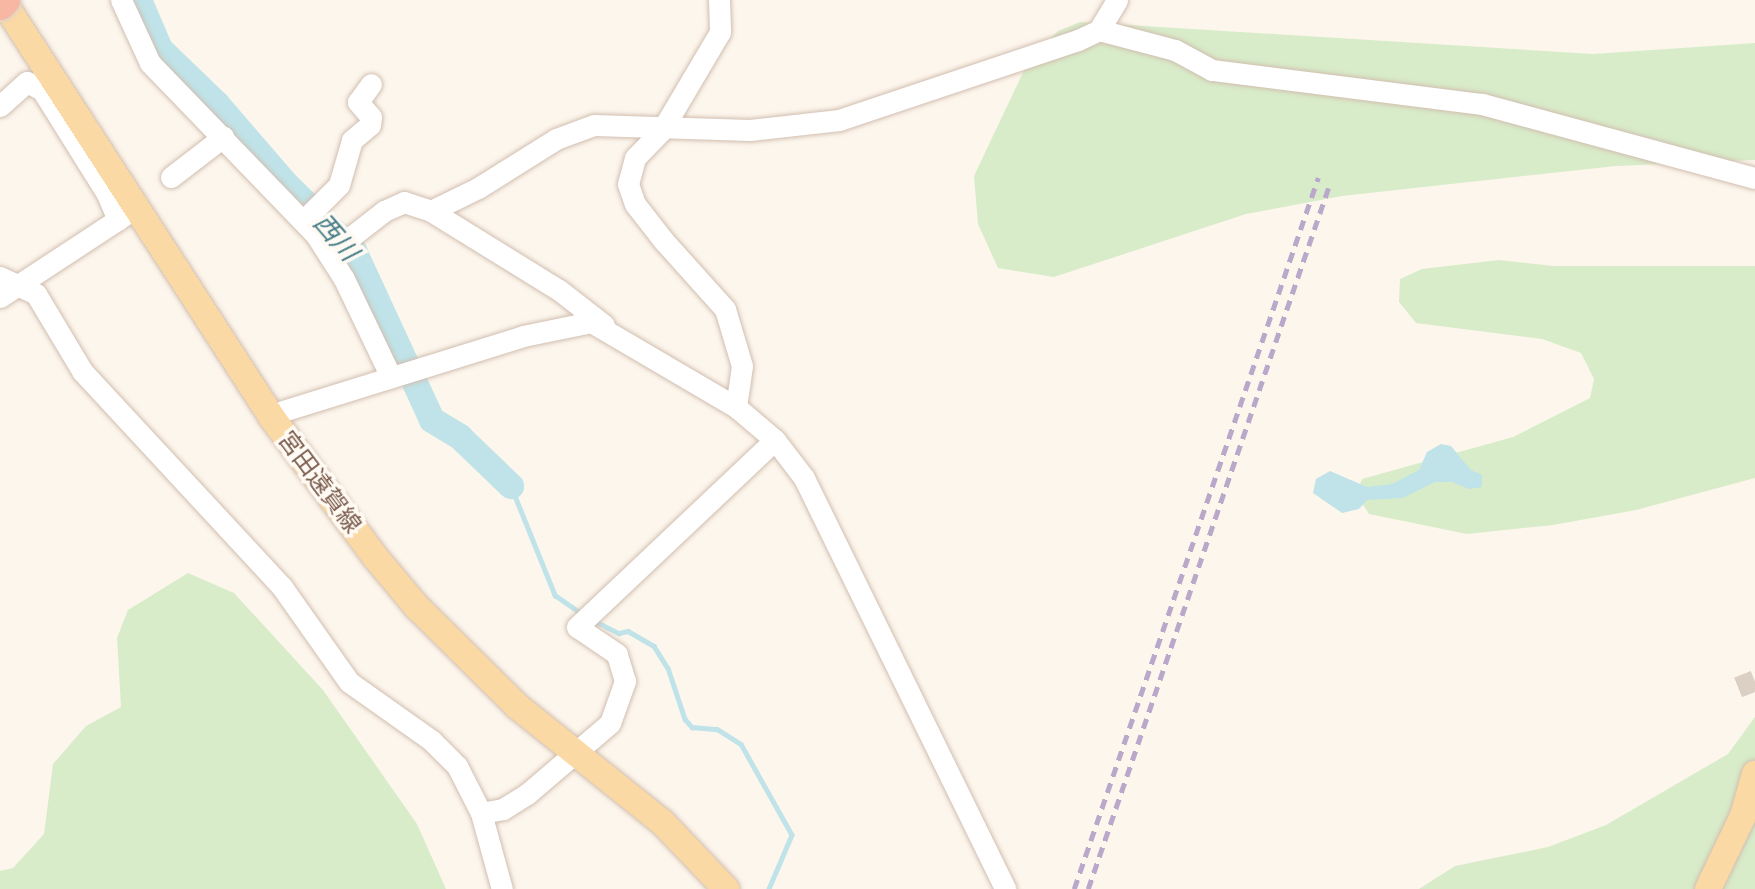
<!DOCTYPE html>
<html>
<head>
<meta charset="utf-8">
<style>
  body { margin:0 }
  #map { position:relative; width:1755px; height:889px; overflow:hidden; background:#fdf6ec; font-family:"PT Sans","Noto Sans JP",sans-serif }
  div>[style] { position:absolute }
  .green>* { inset:0; background:#d8ecc9 }
  .water>* { inset:0; background:#bfe3e8 }
  .stream>* { height:4.5px; margin:-2.25px; padding:0 2.25px; transform-origin:2.25px; border-radius:2.25px; background:#bfe3e8 }
  .river>* { height:26px; margin:-13px; padding:0 13px; transform-origin:13px; border-radius:13px; background:#bfe3e8 }
  .minor-tunnel>* { height:21px; margin-top:-10.5px; transform-origin:0; background:repeating-linear-gradient(90deg,#dcd0c4 0 21px,transparent 0 31px) }
  .roads { filter:drop-shadow(0 0 2px #d1beb0) drop-shadow(0 0 2px #d1beb0) }
  .minor>* { height:21px; margin:-10.5px; padding:0 10.5px; transform-origin:10.5px; border-radius:10.5px; background:#fff }
  .major>* { height:26px; margin:-13px; padding:0 13px; transform-origin:13px; border-radius:13px; background:#fbd9a5 }
  .rail>* { height:4.5px; margin-top:-2.25px; transform-origin:0; background:repeating-linear-gradient(90deg,#b9a8c9 0 10px,transparent 0 17px) }
  .bridges { filter:drop-shadow(0 0 2px #dad1cd) drop-shadow(0 0 2px #dad1cd) }
  .highway-bridge>* { height:32px; margin:-16px; padding:0 16px; transform-origin:16px; border-radius:16px; background:#f7b7a3 }
  span { translate:-50% -50%; white-space:nowrap; text-align:center; line-height:1.15; -webkit-text-stroke:7px #fffaf3; paint-order:stroke }
  .street-label { font-size:24px; color:#7a5c4d }
  .water-label { font-size:26px; color:#437c86; font-style:italic }
</style>
</head>
<body>
<div id="map">
  <div class="green">
    <i style="clip-path:polygon(1080px 22px,1593px 54px,1755px 43px,1755px 160px,1616px 166px,1342px 196px,1246px 214px,1054px 277px,998px 268px,978px 224px,974px 176px,1028px 62px,1058px 31px)"></i>
    <i style="clip-path:polygon(1499px 260px,1553px 266px,1755px 266px,1755px 478px,1636px 510px,1553px 525px,1467px 534px,1369px 514px,1356px 494px,1362px 479px,1513px 437px,1590px 398px,1594px 379px,1581px 353px,1542px 339px,1416px 323px,1399px 302px,1400px 279px,1422px 269px)"></i>
    <i style="clip-path:polygon(188px 573px,234px 593px,323px 690px,417px 824px,446px 889px,0 889px,0 871px,13px 868px,44px 834px,53px 764px,86px 726px,121px 707px,117px 638px,128px 610px)"></i>
    <i style="clip-path:polygon(1755px 717px,1755px 889px,1419px 889px,1455px 866px,1548px 847px,1606px 825px,1728px 754px)"></i>
  </div>
  <div class="water">
    <i style="clip-path:polygon(1441px 444px,1451px 446px,1471px 470px,1482px 475px,1482px 487px,1469px 489px,1452px 482px,1435px 482px,1403px 498px,1367px 500px,1359px 509px,1342px 513px,1313px 493px,1316px 479px,1330px 471px,1367px 487px,1392px 484px,1419px 470px,1427px 452px)"></i>
  </div>
  <div class="stream">
    <i style="left:511px;top:486px;width:118px;rotate:68deg"></i>
    <i style="left:555px;top:595px;width:33px;rotate:35deg"></i>
    <i style="left:593px;top:620px;width:29px;rotate:27deg"></i>
    <i style="left:619px;top:633px;width:9px;rotate:-13deg"></i>
    <i style="left:628px;top:631px;width:30px;rotate:30deg"></i>
    <i style="left:654px;top:646px;width:26px;rotate:58deg"></i>
    <i style="left:668px;top:668px;width:54px;rotate:71.6deg"></i>
    <i style="left:685px;top:719px;width:11px;rotate:49deg"></i>
    <i style="left:692px;top:727px;width:25px;rotate:5deg"></i>
    <i style="left:717px;top:729px;width:28px;rotate:32deg"></i>
    <i style="left:741px;top:744px;width:104px;rotate:60.7deg"></i>
    <i style="left:792px;top:835px;width:59px;rotate:113.1deg"></i>
  </div>
  <div class="river">
    <i style="left:139px;top:0;width:53px;rotate:66.8deg"></i>
    <i style="left:160px;top:49px;width:79px;rotate:44deg"></i>
    <i style="left:217px;top:104px;width:103px;rotate:49.3deg"></i>
    <i style="left:284px;top:182px;width:98px;rotate:44.6deg"></i>
    <i style="left:354px;top:251px;width:186px;rotate:65.2deg"></i>
    <i style="left:432px;top:420px;width:33px;rotate:31deg"></i>
    <i style="left:460px;top:437px;width:71px;rotate:43.9deg"></i>
  </div>
  <div class="minor-tunnel">
    <i style="left:1738px;top:687px;width:18px;rotate:-22deg"></i>
  </div>
  <div class="roads">
    <div class="minor">
      <i style="left:121px;top:0;width:69px;rotate:65.3deg"></i>
      <i style="left:150px;top:63px;width:239px;rotate:46deg"></i>
      <i style="left:316px;top:235px;width:52px;rotate:57.5deg"></i>
      <i style="left:344px;top:279px;width:109px;rotate:64.4deg"></i>
      <i style="left:719px;top:0;width:32px;rotate:88deg"></i>
      <i style="left:720px;top:32px;width:114px;rotate:120.6deg"></i>
      <i style="left:662px;top:130px;width:39px;rotate:134deg"></i>
      <i style="left:635px;top:158px;width:27px;rotate:105deg"></i>
      <i style="left:628px;top:184px;width:21px;rotate:71deg"></i>
      <i style="left:635px;top:204px;width:46px;rotate:52.1deg"></i>
      <i style="left:663px;top:240px;width:93px;rotate:48.1deg"></i>
      <i style="left:725px;top:309px;width:59px;rotate:73.4deg"></i>
      <i style="left:742px;top:366px;width:41px;rotate:98.3deg"></i>
      <i style="left:1099px;top:30px;width:79px;rotate:14.7deg"></i>
      <i style="left:1175px;top:50px;width:42px;rotate:28.4deg"></i>
      <i style="left:1212px;top:70px;width:272px;rotate:7.2deg"></i>
      <i style="left:1482px;top:104px;width:283px;rotate:15.2deg"></i>
      <i style="left:0;top:106px;width:36px;rotate:-42deg"></i>
      <i style="left:27px;top:82px;width:17px;rotate:28deg"></i>
      <i style="left:42px;top:90px;width:123px;rotate:58deg"></i>
      <i style="left:107px;top:194px;width:28px;rotate:67deg"></i>
      <i style="left:171px;top:177px;width:66px;rotate:-37.6deg"></i>
      <i style="left:431px;top:211px;width:52px;rotate:-26.1deg"></i>
      <i style="left:478px;top:188px;width:92px;rotate:-32.1deg"></i>
      <i style="left:556px;top:139px;width:40px;rotate:-20.2deg"></i>
      <i style="left:594px;top:125px;width:156px;rotate:1.8deg"></i>
      <i style="left:750px;top:130px;width:90px;rotate:-6.4deg"></i>
      <i style="left:839px;top:120px;width:252px;rotate:-18.5deg"></i>
      <i style="left:1078px;top:40px;width:23px;rotate:-25deg"></i>
      <i style="left:1099px;top:30px;width:35px;rotate:-59deg"></i>
      <i style="left:304px;top:220px;width:49px;rotate:-45deg"></i>
      <i style="left:339px;top:185px;width:47px;rotate:-73.9deg"></i>
      <i style="left:352px;top:140px;width:23px;rotate:-40deg"></i>
      <i style="left:370px;top:125px;width:8px;rotate:-83deg"></i>
      <i style="left:371px;top:117px;width:20px;rotate:-131deg"></i>
      <i style="left:358px;top:102px;width:22px;rotate:-54deg"></i>
      <i style="left:329px;top:254px;width:70px;rotate:-38deg"></i>
      <i style="left:384px;top:211px;width:22px;rotate:-24deg"></i>
      <i style="left:404px;top:202px;width:28px;rotate:18deg"></i>
      <i style="left:431px;top:211px;width:150px;rotate:31.7deg"></i>
      <i style="left:559px;top:290px;width:57px;rotate:37.9deg"></i>
      <i style="left:0;top:277px;width:40px;rotate:25deg"></i>
      <i style="left:36px;top:294px;width:90px;rotate:59.1deg"></i>
      <i style="left:82px;top:371px;width:294px;rotate:47.2deg"></i>
      <i style="left:282px;top:587px;width:116px;rotate:54.8deg"></i>
      <i style="left:349px;top:682px;width:100px;rotate:35.3deg"></i>
      <i style="left:431px;top:740px;width:37px;rotate:45deg"></i>
      <i style="left:457px;top:766px;width:53px;rotate:62.9deg"></i>
      <i style="left:481px;top:813px;width:79px;rotate:74.6deg"></i>
      <i style="left:0;top:297px;width:153px;rotate:-33.3deg"></i>
      <i style="left:270px;top:415px;width:265px;rotate:-17.3deg"></i>
      <i style="left:523px;top:336px;width:69px;rotate:-11.6deg"></i>
      <i style="left:591px;top:322px;width:168px;rotate:30.4deg"></i>
      <i style="left:736px;top:407px;width:51px;rotate:40.2deg"></i>
      <i style="left:775px;top:440px;width:48px;rotate:52.7deg"></i>
      <i style="left:804px;top:478px;width:458px;rotate:63.9deg"></i>
      <i style="left:481px;top:813px;width:22px;rotate:-10deg"></i>
      <i style="left:503px;top:809px;width:28px;rotate:-32deg"></i>
      <i style="left:527px;top:794px;width:109px;rotate:-40.5deg"></i>
      <i style="left:610px;top:723px;width:45px;rotate:-70.3deg"></i>
      <i style="left:625px;top:681px;width:28px;rotate:-107deg"></i>
      <i style="left:617px;top:654px;width:48px;rotate:-146deg"></i>
      <i style="left:577px;top:627px;width:272px;rotate:-43.4deg"></i>
    </div>
    <div class="major">
      <i style="left:2px;top:0;width:494px;rotate:57.1deg"></i>
      <i style="left:270px;top:415px;width:178px;rotate:53.5deg"></i>
      <i style="left:376px;top:558px;width:64px;rotate:50.1deg"></i>
      <i style="left:417px;top:607px;width:141px;rotate:44.7deg"></i>
      <i style="left:517px;top:706px;width:186px;rotate:38.7deg"></i>
      <i style="left:662px;top:822px;width:93px;rotate:46.3deg"></i>
      <i style="left:1708px;top:889px;width:81px;rotate:-64.4deg"></i>
      <i style="left:1743px;top:816px;width:44px;rotate:-74.1deg"></i>
    </div>
  </div>
  <div class="rail">
    <i style="left:1074px;top:889px;width:752px;rotate:-71.06deg"></i>
    <i style="left:1088px;top:889px;width:743px;rotate:-71.08deg"></i>
  </div>
  <div class="bridges">
    <div class="highway-bridge">
      <i style="left:0;top:4px;width:6px;rotate:-45deg"></i>
    </div>
  </div>
  <div class="street-label">
    <span style="left:320px;top:482px;rotate:53deg">宮田遠賀線</span>
  </div>
  <div class="water-label">
    <span style="left:336px;top:237px;rotate:49deg">西川</span>
  </div>
</div>
</body>
</html>
